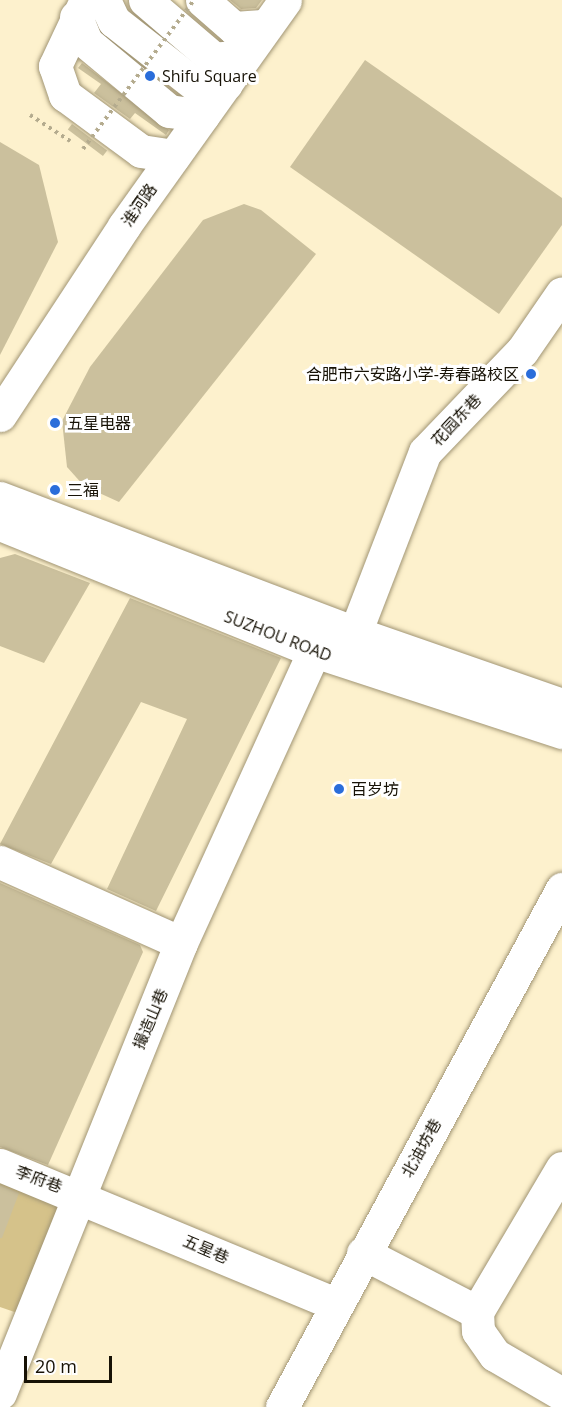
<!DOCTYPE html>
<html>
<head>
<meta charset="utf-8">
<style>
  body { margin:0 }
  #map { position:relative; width:562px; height:1407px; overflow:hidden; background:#fdf1cd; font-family:"Open Sans","Noto Sans SC",sans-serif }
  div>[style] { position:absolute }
  .green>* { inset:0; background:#d5c28a }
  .building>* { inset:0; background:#cbc09d; transform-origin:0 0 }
  .path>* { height:4px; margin-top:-2px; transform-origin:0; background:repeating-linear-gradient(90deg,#b4ab8e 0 3px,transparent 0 7.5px) }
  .roads { filter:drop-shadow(0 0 2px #a19574) drop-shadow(0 0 2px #a19574) }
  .minor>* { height:33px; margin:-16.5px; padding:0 16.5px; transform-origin:16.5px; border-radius:16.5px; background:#fff }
  .major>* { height:33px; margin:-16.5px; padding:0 16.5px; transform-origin:16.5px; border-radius:16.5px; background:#fff }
  .path-bridge>* { height:4px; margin-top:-2px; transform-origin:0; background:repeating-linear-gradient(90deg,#b4ab8e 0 3px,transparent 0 7.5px) }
  .dots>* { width:16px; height:16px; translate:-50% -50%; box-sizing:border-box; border:3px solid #fff; border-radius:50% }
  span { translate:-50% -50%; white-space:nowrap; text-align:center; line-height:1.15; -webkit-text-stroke:6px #fff; paint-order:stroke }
  .poi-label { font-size:16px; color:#171206 }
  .left { translate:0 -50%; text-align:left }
  .right { translate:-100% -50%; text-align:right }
  .street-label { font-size:16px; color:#171206 }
  .scale { position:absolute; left:24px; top:1356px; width:88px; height:27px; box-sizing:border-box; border:3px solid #171206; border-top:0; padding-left:8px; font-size:18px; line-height:21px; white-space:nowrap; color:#171206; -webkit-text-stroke:4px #fff; paint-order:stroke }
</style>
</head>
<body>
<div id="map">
  <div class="green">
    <i style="clip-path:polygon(0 1165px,78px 1193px,29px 1317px,0 1307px)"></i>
  </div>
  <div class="building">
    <i style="clip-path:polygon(230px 0,262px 0,256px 8px,241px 9px)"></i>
    <i style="clip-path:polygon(365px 60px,562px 198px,562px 225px,499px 314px,290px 167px)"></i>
    <i style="clip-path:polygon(82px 63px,169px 130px,166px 135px,135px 113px,130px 119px,94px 93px,101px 84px,78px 68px)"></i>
    <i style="left:72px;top:124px;width:44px;height:7px;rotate:37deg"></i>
    <i style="clip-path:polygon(0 142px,39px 165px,58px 242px,0 355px)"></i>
    <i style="clip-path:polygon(244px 204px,261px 210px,316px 254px,119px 502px,84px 486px,67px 467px,62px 421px,90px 367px,203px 220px)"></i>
    <i style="clip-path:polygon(15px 554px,90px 583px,44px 663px,0 646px,0 558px)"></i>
    <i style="clip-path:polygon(130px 598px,281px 658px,156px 911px,107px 889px,187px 719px,141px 702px,51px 864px,0 844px)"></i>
    <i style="clip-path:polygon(0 883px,140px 945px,143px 952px,48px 1165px,0 1147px)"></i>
    <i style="clip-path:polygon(0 1185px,19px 1193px,2px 1238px,0 1238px)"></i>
  </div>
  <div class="path">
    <i style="left:30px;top:115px;width:48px;rotate:33deg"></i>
  </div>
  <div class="roads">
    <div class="minor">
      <i style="left:86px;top:0;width:73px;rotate:115.2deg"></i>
      <i style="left:55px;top:66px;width:31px;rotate:71deg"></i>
      <i style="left:65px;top:95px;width:94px;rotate:36.4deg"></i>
      <i style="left:141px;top:151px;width:33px;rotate:9deg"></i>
      <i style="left:104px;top:0;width:23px;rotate:65deg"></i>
      <i style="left:114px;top:21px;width:105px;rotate:38.1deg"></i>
      <i style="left:197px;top:86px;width:29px;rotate:-4deg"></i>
      <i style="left:145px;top:0;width:91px;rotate:40.5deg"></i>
      <i style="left:214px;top:59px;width:31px;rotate:-6deg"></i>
      <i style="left:202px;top:0;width:43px;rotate:41.2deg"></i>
      <i style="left:234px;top:28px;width:32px;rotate:-4deg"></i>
      <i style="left:76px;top:17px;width:27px;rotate:68deg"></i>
      <i style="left:86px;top:42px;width:108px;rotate:39.7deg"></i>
      <i style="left:169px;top:111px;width:34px;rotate:8deg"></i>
      <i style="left:0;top:415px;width:226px;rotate:-56.7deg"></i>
      <i style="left:124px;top:226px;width:277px;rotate:-54.5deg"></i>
      <i style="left:355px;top:633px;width:194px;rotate:-68.9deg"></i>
      <i style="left:425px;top:452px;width:140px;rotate:-46.2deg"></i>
      <i style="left:522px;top:351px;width:70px;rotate:-55.4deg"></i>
      <i style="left:0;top:862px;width:198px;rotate:24.1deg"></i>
      <i style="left:0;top:1165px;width:363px;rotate:22.5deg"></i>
      <i style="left:562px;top:1168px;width:167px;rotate:120.6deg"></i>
      <i style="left:477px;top:1312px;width:19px;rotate:87deg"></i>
      <i style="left:478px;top:1331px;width:29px;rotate:55deg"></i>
      <i style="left:495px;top:1355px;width:78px;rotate:30.2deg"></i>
      <i style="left:363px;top:1253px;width:128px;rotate:27.4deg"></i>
      <i style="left:0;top:1393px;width:485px;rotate:-68.1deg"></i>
      <i style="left:181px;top:943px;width:321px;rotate:-65.5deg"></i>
      <i style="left:282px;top:1407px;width:589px;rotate:-61.61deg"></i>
    </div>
    <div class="major">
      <i style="left:0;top:498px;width:380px;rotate:20.8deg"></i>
      <i style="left:355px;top:633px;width:219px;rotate:19.2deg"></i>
      <i style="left:0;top:524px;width:339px;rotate:22deg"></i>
      <i style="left:314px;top:651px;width:261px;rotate:18.1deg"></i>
    </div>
  </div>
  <div class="path-bridge">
    <i style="left:83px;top:149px;width:186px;rotate:-53.3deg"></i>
  </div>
  <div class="dots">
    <i style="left:150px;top:76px;background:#2a6dda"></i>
    <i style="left:531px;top:374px;background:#2a6dda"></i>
    <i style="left:55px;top:423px;background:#2a6dda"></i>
    <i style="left:55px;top:490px;background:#2a6dda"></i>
    <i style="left:339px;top:789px;background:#2a6dda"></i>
  </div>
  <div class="poi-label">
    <span class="left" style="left:162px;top:76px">Shifu Square</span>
    <span class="right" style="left:519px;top:374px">合肥市六安路小学-寿春路校区</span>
    <span class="left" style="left:67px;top:423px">五星电器</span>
    <span class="left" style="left:67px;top:490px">三福</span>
    <span class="left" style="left:351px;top:789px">百岁坊</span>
  </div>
  <div class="street-label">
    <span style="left:139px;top:205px;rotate:-55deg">淮河路</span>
    <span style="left:456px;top:420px;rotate:-47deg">花园东巷</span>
    <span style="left:278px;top:636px;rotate:21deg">SUZHOU ROAD</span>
    <span style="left:150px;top:1019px;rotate:-67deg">撮造山巷</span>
    <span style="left:421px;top:1148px;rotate:-61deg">北油坊巷</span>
    <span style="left:39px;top:1179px;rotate:20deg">李府巷</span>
    <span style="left:206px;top:1249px;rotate:23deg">五星巷</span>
  </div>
  <div class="scale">20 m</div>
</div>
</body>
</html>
